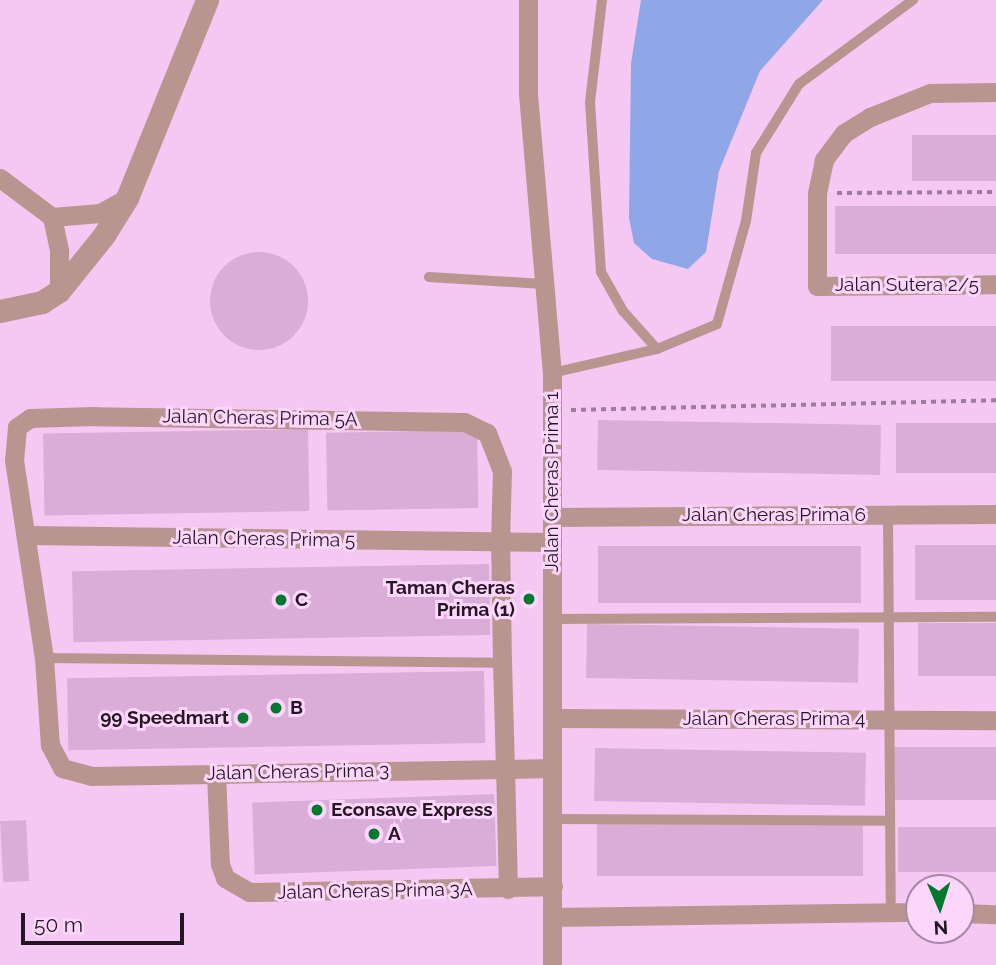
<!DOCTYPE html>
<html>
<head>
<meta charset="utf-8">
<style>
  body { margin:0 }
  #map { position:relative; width:996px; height:965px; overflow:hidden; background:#f5c7f3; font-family:Raleway,sans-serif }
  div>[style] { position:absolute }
  .water>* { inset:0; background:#90a7e7 }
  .building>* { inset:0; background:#daadd8; transform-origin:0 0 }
  .round { border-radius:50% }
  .path>* { height:3.5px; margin-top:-1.75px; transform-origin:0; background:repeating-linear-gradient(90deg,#9c7b9b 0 5px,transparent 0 10px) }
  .service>* { height:10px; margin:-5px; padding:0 5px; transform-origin:5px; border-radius:5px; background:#b99590 }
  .minor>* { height:19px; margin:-9.5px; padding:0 9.5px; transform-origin:9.5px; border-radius:9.5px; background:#b99590 }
  .tertiary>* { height:23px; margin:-11.5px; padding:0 11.5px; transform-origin:11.5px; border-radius:11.5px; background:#b99590 }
  .dots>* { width:19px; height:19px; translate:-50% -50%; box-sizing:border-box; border:4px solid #fdd7fb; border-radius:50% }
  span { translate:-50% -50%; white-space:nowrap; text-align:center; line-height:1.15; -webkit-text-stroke:6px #fdd7fb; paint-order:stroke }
  .street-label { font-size:19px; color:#261525 }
  .poi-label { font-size:19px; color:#261525; font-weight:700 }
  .right { translate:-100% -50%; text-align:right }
  .left { translate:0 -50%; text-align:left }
  .north { position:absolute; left:905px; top:874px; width:70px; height:70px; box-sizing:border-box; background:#fdd7fb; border:2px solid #a789a5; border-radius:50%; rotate:177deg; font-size:19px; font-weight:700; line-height:28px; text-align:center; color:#261525 }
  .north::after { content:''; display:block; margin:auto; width:24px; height:32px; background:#00782e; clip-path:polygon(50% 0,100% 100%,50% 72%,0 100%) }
  .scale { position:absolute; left:21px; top:913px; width:163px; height:32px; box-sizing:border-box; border:4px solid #261525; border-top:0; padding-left:9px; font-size:21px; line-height:24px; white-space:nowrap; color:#261525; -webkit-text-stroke:5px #fdd7fb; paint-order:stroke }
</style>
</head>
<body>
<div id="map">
  <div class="water">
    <i style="clip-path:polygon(641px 0,823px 0,760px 71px,719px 171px,706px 252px,688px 269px,652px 259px,634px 243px,629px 218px,631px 63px)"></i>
  </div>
  <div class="building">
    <i style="left:912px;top:135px;width:84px;height:46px"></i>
    <i style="left:996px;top:206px;width:48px;height:161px;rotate:90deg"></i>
    <i class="round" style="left:210px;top:252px;width:98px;height:98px"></i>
    <i style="left:996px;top:326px;width:55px;height:165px;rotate:90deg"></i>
    <i style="left:598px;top:420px;width:283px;height:50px;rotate:1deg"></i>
    <i style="left:996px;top:423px;width:50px;height:100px;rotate:90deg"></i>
    <i style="left:308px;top:429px;width:82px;height:265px;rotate:89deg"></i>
    <i style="left:477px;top:430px;width:78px;height:151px;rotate:89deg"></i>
    <i style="left:996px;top:545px;width:55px;height:81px;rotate:90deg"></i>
    <i style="left:598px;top:546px;width:263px;height:57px"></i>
    <i style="left:489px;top:564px;width:71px;height:417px;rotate:89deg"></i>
    <i style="left:996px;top:623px;width:53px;height:78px;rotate:90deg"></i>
    <i style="left:587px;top:624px;width:272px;height:54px;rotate:1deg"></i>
    <i style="left:484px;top:671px;width:72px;height:417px;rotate:89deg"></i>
    <i style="left:996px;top:747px;width:53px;height:102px;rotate:90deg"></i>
    <i style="left:595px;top:748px;width:271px;height:53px;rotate:1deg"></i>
    <i style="left:494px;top:794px;width:72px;height:242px;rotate:88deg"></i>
    <i style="left:26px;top:820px;width:61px;height:26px;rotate:87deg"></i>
    <i style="left:863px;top:822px;width:54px;height:266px;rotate:90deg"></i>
    <i style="left:898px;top:827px;width:98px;height:45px"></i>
  </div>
  <div class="path">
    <i style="left:837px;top:193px;width:159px;rotate:-0.4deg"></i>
    <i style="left:571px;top:410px;width:425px;rotate:-1.3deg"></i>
  </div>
  <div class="service">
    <i style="left:602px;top:0;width:103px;rotate:96.7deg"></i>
    <i style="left:590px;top:102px;width:170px;rotate:86.3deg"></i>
    <i style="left:601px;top:272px;width:45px;rotate:60.6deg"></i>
    <i style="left:623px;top:311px;width:51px;rotate:48.2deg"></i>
    <i style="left:429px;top:277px;width:114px;rotate:3.5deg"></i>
    <i style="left:552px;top:373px;width:108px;rotate:-12.9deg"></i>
    <i style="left:657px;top:349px;width:65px;rotate:-22.6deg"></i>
    <i style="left:717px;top:324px;width:107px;rotate:-74.3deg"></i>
    <i style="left:746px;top:221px;width:69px;rotate:-81.6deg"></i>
    <i style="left:756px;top:153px;width:81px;rotate:-58.1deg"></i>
    <i style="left:799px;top:84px;width:142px;rotate:-36.4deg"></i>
    <i style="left:888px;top:515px;width:396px;rotate:89.6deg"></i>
    <i style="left:552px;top:619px;width:444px;rotate:-0.3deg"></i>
    <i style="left:44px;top:658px;width:458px;rotate:0.6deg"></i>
    <i style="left:552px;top:819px;width:338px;rotate:0.3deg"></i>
  </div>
  <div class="minor">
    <i style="left:528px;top:0;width:94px;rotate:90deg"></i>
    <i style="left:528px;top:94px;width:280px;rotate:85.1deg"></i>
    <i style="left:552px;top:373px;width:592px;rotate:90deg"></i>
    <i style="left:996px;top:92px;width:66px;rotate:179.1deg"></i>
    <i style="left:930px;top:93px;width:65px;rotate:158.2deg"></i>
    <i style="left:870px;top:117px;width:31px;rotate:148deg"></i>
    <i style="left:844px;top:133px;width:34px;rotate:127deg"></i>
    <i style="left:824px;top:160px;width:35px;rotate:102deg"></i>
    <i style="left:817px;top:194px;width:92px;rotate:90deg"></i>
    <i style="left:817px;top:286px;width:179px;rotate:-0.6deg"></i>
    <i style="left:0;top:178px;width:65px;rotate:36.9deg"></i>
    <i style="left:52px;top:217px;width:48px;rotate:-4.8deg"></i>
    <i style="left:100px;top:213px;width:31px;rotate:-29deg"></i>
    <i style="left:52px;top:217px;width:35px;rotate:78deg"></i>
    <i style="left:59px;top:251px;width:40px;rotate:90deg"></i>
    <i style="left:553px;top:517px;width:443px;rotate:-0.4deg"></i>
    <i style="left:28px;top:535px;width:524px;rotate:0.77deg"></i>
    <i style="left:553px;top:718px;width:443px;rotate:0.3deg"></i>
    <i style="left:216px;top:774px;width:90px;rotate:87.5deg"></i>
    <i style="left:220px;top:864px;width:15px;rotate:70deg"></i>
    <i style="left:225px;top:878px;width:28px;rotate:30deg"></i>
    <i style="left:249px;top:892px;width:304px;rotate:-1.1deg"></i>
    <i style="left:508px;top:889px;width:120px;rotate:-91.4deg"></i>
    <i style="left:505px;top:769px;width:106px;rotate:-91.6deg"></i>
    <i style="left:502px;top:663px;width:121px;rotate:-90.9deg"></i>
    <i style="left:500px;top:542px;width:71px;rotate:-88.4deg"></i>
    <i style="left:502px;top:471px;width:41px;rotate:-111.5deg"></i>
    <i style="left:487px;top:433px;width:25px;rotate:-154deg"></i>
    <i style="left:464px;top:422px;width:370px;rotate:-179.1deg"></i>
    <i style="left:94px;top:416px;width:64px;rotate:178.2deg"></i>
    <i style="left:30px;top:418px;width:16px;rotate:145deg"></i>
    <i style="left:17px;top:427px;width:33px;rotate:95deg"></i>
    <i style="left:14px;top:460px;width:200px;rotate:81.4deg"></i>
    <i style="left:44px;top:658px;width:87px;rotate:86.1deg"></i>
    <i style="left:50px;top:745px;width:26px;rotate:62deg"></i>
    <i style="left:62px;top:768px;width:30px;rotate:15deg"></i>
    <i style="left:91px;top:776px;width:125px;rotate:-0.9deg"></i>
    <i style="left:216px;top:774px;width:289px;rotate:-1deg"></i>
    <i style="left:505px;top:769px;width:47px;rotate:-1.2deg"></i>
    <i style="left:961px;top:913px;width:35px;rotate:2deg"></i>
    <i style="left:552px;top:917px;width:367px;rotate:-0.8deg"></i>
  </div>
  <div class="tertiary">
    <i style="left:0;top:311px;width:43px;rotate:-12.1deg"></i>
    <i style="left:42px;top:302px;width:20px;rotate:-33deg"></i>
    <i style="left:59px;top:291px;width:72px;rotate:-51.2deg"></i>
    <i style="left:104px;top:235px;width:44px;rotate:-58.1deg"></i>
    <i style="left:127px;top:198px;width:214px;rotate:-68deg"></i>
  </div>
  <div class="dots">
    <i style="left:529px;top:599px;background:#00782e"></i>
    <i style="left:281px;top:600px;background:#00782e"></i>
    <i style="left:276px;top:708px;background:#00782e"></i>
    <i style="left:243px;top:718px;background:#00782e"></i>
    <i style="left:317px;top:810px;background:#00782e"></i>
    <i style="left:374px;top:834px;background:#00782e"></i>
  </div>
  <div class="street-label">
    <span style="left:907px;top:285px">Jalan Sutera 2/5</span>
    <span style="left:260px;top:418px;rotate:1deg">Jalan Cheras Prima 5A</span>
    <span style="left:552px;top:482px;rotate:-90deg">Jalan Cheras Prima 1</span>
    <span style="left:774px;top:515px">Jalan Cheras Prima 6</span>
    <span style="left:264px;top:539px;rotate:1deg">Jalan Cheras Prima 5</span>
    <span style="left:774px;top:719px">Jalan Cheras Prima 4</span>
    <span style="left:298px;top:772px;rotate:-1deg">Jalan Cheras Prima 3</span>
    <span style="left:375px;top:891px;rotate:-1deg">Jalan Cheras Prima 3A</span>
  </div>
  <div class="poi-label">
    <span class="right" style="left:515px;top:599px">Taman Cheras<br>Prima (1)</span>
    <span class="left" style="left:295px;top:600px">C</span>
    <span class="left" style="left:290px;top:708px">B</span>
    <span class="right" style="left:229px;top:718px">99 Speedmart</span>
    <span class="left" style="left:331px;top:810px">Econsave Express</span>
    <span class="left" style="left:388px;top:834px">A</span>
  </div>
  <div class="north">N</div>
  <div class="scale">50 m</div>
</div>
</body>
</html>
